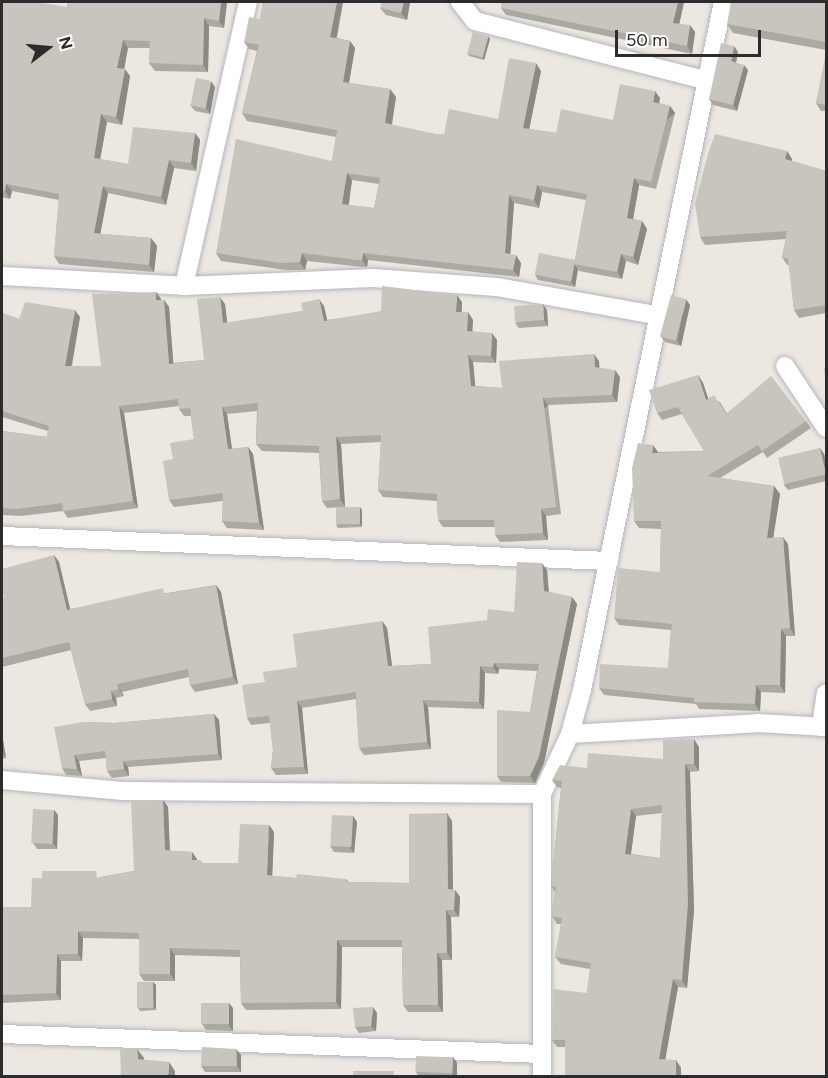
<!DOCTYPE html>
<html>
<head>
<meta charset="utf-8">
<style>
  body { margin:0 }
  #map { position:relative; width:828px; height:1078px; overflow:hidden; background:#ece7e0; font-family:Figtree,sans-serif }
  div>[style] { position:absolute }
  .roads { filter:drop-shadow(0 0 2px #b3b6be) drop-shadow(0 0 2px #b3b6be) }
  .minor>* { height:18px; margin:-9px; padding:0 9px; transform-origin:9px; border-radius:9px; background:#fff }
  .wall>* { inset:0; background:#aca9a3 }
  .shaded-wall>* { inset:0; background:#8c8a85; transform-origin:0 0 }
  .building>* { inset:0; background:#c8c5be; transform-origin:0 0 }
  span { translate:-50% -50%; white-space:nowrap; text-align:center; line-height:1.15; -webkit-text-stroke:4.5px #fff; paint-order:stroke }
  .frame { position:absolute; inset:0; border:3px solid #2c2c2c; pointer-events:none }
  .north { position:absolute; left:18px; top:18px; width:60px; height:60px; -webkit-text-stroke:4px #fff; paint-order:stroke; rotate:74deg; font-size:16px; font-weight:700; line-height:24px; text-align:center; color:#2c2c2c }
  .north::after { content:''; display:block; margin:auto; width:21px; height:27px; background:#2c2c2c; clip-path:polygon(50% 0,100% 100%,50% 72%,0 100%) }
  .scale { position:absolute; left:615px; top:30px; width:146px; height:27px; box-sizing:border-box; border:3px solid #2c2c2c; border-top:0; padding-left:8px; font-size:18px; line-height:21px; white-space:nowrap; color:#2c2c2c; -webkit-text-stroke:4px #fff; paint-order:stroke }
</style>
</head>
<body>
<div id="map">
  <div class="roads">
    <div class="minor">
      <i style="left:460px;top:2px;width:24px;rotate:52deg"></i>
      <i style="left:475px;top:21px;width:237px;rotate:14.4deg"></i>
      <i style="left:2px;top:276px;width:182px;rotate:3.1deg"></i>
      <i style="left:184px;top:286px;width:189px;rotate:-2.4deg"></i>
      <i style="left:373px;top:278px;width:124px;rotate:4.2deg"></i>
      <i style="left:497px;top:287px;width:167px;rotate:10deg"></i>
      <i style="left:184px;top:286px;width:291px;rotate:-77.3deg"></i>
      <i style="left:785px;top:366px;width:74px;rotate:56.5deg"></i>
      <i style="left:2px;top:536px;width:608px;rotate:2.36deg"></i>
      <i style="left:821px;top:727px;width:34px;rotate:-82deg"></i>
      <i style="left:570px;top:734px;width:188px;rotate:-3.3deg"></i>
      <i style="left:758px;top:723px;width:68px;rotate:3.4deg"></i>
      <i style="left:2px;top:780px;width:121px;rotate:5.2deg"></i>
      <i style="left:123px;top:791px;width:419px;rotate:0.4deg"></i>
      <i style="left:2px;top:1034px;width:540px;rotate:2.12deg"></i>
      <i style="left:542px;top:1076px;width:282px;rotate:-90deg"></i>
      <i style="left:542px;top:794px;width:66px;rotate:-65deg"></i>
      <i style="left:570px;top:734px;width:46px;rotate:-74.7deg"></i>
      <i style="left:582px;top:690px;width:702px;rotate:-78.42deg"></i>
    </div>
  </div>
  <div class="wall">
    <i style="clip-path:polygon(2px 2px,67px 7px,68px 2px,227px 2px,224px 28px,209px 26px,208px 72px,155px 71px,149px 63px,150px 48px,128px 48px,124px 69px,130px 76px,122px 125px,107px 122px,100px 159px,128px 164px,195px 133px,200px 140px,196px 171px,174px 168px,166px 205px,108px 193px,100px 234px,151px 238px,157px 246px,154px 272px,59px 264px,54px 256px,59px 200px,12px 191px,10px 199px,2px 197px)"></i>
    <i style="clip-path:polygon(evenodd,263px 2px,343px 2px,337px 38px,350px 41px,355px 48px,349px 83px,390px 89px,396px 97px,391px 125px,435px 134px,444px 134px,498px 119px,541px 71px,529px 129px,556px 133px,613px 120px,660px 98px,659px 103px,670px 106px,675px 113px,656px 189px,639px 185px,633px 219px,642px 221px,647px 229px,638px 265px,626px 261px,622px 279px,579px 271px,578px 269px,575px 287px,538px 280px,535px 275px,575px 260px,586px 200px,542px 192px,539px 208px,514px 203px,510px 254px,521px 263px,519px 277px,368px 260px,367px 267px,363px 267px,307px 261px,305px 270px,286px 270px,221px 261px,216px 253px,332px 161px,336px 137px,247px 121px,242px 113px,257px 51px,249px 49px,244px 42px,260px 19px,263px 2px,352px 180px,379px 184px,374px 208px,348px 205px,352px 180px)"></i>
    <i style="clip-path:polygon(410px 2px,407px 20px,386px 15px,380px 8px)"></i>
    <i style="clip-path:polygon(502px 2px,684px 2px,679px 24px,695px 32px,692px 54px,506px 15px,501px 8px)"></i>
    <i style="clip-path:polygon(826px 2px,826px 50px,733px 33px,727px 24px)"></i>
    <i style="clip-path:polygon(490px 39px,484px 60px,469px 56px,467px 53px)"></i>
    <i style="clip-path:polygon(738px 52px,736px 63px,748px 70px,737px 111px,713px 105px,709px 99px)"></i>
    <i style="clip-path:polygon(826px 57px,826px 111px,821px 111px,816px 103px)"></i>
    <i style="clip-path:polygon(215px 87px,210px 114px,195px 111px,190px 105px)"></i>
    <i style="clip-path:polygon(787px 151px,792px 159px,792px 161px,826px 171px,826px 169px,826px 313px,799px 318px,794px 310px,789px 265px,787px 265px,782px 257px,786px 239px,705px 245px,700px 237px)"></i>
    <i style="clip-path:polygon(161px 300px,164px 300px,169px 307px,173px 363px,204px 360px,225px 304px,227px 323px,303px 311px,324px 306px,327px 320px,462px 302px,462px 312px,473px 320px,472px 331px,497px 340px,496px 363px,473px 362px,475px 386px,502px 388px,599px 361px,599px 368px,620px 377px,617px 402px,548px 405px,561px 514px,546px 516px,548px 540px,500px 542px,495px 535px,495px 527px,443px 527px,438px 520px,437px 501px,383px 497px,378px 490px,381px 442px,341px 444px,345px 507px,327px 508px,322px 501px,319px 453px,262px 451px,256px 444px,257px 411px,227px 414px,232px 449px,248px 447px,253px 454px,264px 530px,227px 528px,222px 521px,223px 501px,174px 507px,169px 500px,173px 459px,194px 439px,191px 416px,184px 416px,179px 409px,179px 406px,124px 413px,138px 508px,68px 518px,63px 511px,21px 516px,2px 515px,2px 431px,47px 437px,48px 431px,2px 417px,2px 313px,19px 319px,80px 317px,72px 366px,101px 366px)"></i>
    <i style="clip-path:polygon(690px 305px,681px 346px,665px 342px,661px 337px)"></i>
    <i style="clip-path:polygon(547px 310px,548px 326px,519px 328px,515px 323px)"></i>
    <i style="clip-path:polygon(698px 375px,703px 383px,708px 398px,720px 402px,727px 414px,806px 421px,811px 428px,767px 458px,763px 452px,720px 478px,774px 486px,780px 494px,773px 538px,788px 544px,795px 636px,786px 636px,785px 693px,761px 692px,760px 711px,699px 709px,696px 704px,604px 695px,599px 688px,668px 668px,671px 630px,619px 625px,614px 618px,660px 572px,661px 529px,639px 528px,634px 521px,658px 452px,704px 451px,682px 414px,662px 420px,657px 413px)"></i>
    <i style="clip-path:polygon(820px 448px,824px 454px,826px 463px,826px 481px,788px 490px,784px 485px)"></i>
    <i style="clip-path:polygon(362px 510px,362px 527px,338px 528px,336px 525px)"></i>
    <i style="clip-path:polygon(54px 555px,59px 562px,70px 609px,216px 585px,221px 592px,238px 684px,195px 692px,190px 685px,189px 677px,122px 692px,124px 696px,116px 698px,117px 706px,90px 711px,85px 704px,71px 650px,2px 667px,2px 598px,4px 597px)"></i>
    <i style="clip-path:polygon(547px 570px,549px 592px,572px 597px,577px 604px,544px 763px,535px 783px,501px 782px,497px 776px,530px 712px,537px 671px,499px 669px,498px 674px,485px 673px,484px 709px,428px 707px,431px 749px,364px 755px,359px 748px,356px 699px,302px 708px,308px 774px,276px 775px,271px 768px,273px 750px,270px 723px,251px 725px,247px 718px,265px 682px,297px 667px,382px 621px,387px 628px,392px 666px,431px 664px,487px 620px,514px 612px)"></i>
    <i style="clip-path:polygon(214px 714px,219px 720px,222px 760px,128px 767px,129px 776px,112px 778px,107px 771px,106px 758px,79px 761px,82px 776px,66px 775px,62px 768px,83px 722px,115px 723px)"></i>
    <i style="clip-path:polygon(2px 734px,6px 758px,2px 759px)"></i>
    <i style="clip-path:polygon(evenodd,699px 747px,699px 771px,690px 772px,694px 911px,687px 988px,678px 987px,665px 1060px,676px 1060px,681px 1068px,565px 1047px,557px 1047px,552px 1040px,587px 993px,590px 969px,561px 964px,555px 957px,561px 924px,557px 924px,552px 916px,555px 892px,551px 886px,561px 788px,557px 787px,552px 780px,587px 768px,663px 759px,699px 747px,662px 813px,660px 858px,631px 854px,636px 816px,662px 813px)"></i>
    <i style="clip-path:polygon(163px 800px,168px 807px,170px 851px,192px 852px,197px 860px,203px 863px,238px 863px,269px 825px,274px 832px,272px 876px,296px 878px,346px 879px,349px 882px,409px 883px,452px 821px,453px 890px,455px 890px,460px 897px,459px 917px,451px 917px,452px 960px,442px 960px,443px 1012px,408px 1012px,403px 1005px,402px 947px,342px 947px,341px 1009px,246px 1010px,241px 1003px,240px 957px,175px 955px,175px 981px,144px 981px,139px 974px,139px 939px,83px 938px,82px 961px,61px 961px,61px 1000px,2px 1003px,2px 907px,31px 907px,100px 877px,134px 871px)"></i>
    <i style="clip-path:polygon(54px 810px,58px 815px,57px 849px,37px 849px,33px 843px)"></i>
    <i style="clip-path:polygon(353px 816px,357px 822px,354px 853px,334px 852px,330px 846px)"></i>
    <i style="clip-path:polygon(153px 982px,156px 985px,156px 1010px,140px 1011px,138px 1008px)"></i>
    <i style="clip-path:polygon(233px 1008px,233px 1031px,206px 1030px,202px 1024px)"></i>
    <i style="clip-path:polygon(377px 1013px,376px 1031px,359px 1033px,355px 1027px)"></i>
    <i style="clip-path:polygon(241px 1055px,241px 1072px,205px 1072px,201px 1066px)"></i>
    <i style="clip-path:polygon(453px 1057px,457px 1063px,457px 1077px,419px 1077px,416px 1072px)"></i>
  </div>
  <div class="shaded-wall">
    <i style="clip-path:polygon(221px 2px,227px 2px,224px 28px,219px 21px)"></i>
    <i style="clip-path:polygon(337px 2px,343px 2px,335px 44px,330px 37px)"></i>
    <i style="clip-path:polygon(404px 2px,410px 2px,407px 20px,401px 13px)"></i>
    <i style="clip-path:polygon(678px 2px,684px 2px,678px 30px,673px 23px)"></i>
    <i style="clip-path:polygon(204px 18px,209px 26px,208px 72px,203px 65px)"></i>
    <i style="clip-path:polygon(690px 25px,695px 32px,692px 54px,687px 46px)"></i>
    <i style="clip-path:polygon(488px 36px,490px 39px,484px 60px,482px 57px)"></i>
    <i style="clip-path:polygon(123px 40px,128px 48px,123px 75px,117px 68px)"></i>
    <i style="clip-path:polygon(350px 41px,355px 48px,348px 89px,343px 82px)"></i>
    <i style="clip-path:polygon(734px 46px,738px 52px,735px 67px,731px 61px)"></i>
    <i style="clip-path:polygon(536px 63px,541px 71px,528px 135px,523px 128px)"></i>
    <i style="clip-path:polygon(744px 65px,748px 70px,737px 111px,733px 105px)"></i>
    <i style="clip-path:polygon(125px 69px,130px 76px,122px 125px,116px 117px)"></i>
    <i style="clip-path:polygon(211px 81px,215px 87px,210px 114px,206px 108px)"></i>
    <i style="clip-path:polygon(390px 89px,396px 97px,391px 131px,385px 123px)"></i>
    <i style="clip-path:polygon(655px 91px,660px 98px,658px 109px,653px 102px)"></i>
    <i style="left:670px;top:106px;width:9px;height:78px;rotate:54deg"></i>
    <i style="clip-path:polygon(101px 114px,107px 122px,99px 165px,94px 158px)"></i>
    <i style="clip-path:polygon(195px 133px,200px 140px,196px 171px,191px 163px)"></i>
    <i style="clip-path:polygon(787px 151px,792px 159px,790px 166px,785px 159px)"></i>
    <i style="clip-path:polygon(169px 160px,174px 168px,166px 205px,161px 197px)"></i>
    <i style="clip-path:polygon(347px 173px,352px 180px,348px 211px,342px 204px)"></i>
    <i style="clip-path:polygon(634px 178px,639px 185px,632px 225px,627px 218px)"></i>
    <i style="clip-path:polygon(6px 184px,12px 191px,10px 199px,5px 191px)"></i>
    <i style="clip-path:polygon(537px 185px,542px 192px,539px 208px,534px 200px)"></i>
    <i style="clip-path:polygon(103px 186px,108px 193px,99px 241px,94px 233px)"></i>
    <i style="clip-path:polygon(509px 195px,514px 203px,510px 260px,505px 253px)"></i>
    <i style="clip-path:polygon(642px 221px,647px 229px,638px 265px,633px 257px)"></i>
    <i style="clip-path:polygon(151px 238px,157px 246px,154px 272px,149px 265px)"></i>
    <i style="clip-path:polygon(302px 253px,307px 261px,305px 270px,300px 262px)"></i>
    <i style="clip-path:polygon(363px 253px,368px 260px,367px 267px,362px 260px)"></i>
    <i style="clip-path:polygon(621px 254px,626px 261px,622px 279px,617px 272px)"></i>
    <i style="clip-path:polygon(516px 255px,521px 263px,519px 277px,513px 270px)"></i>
    <i style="clip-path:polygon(574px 264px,578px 269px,575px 287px,571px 282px)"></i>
    <i style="clip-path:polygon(156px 292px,161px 299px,161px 307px,156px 300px)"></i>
    <i style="clip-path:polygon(457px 295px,462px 302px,461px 319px,456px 312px)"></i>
    <i style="clip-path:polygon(220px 297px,225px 304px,228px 330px,223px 323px)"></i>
    <i style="clip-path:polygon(319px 299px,324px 306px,329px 328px,324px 321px)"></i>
    <i style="clip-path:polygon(686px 299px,690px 305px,681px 346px,677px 341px)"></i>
    <i style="clip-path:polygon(164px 300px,169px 307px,174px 371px,169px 364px)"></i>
    <i style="clip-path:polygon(543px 304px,547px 310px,548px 326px,544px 320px)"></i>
    <i style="clip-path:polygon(75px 310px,80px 317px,70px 374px,65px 366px)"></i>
    <i style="clip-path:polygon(468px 312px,473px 320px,472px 338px,467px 331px)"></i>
    <i style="clip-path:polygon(492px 333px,497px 340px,496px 363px,491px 356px)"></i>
    <i style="clip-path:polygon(594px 354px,599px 361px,600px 374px,595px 367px)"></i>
    <i style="clip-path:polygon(468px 355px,473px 362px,476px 393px,471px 386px)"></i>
    <i style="clip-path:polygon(615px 370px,620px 377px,617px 402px,612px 395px)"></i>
    <i style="clip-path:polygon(698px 375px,703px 383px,711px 407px,706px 400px)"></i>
    <i style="left:543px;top:398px;width:9px;height:110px;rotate:54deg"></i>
    <i style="clip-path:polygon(119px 406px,124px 413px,138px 508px,133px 501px)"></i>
    <i style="clip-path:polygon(222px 407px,227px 414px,233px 456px,228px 449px)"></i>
    <i style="clip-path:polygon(336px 437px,341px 444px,345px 507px,340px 499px)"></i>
    <i style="clip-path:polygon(653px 445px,658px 452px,657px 460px,652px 453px)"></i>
    <i style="clip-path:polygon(248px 447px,253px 454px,264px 530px,259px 523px)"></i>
    <i style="clip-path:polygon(820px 448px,824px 454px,826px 463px,826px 474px)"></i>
    <i style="clip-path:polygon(774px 486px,780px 494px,772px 546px,767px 538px)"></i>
    <i style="clip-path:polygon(360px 507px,362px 510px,362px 527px,360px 524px)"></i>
    <i style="clip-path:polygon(541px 509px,546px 516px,548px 540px,543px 533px)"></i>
    <i style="clip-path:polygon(783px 537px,788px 544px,795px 636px,790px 628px)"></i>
    <i style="clip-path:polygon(54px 555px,59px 562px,72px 617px,67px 610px)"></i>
    <i style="clip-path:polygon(542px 563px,547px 570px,549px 598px,544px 591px)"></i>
    <i style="clip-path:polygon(216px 585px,221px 592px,238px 684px,233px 677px)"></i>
    <i style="clip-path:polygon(572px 597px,577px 604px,544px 763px,535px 783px,530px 776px)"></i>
    <i style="clip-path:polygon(382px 621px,387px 628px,393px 673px,388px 666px)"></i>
    <i style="clip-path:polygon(781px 629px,786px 636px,785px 693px,780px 685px)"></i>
    <i style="clip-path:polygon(494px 663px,499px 669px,498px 674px,493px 667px)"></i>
    <i style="clip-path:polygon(480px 666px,485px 673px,484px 709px,479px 702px)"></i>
    <i style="clip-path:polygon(117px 684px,122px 692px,124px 696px,119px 689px)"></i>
    <i style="clip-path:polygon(756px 685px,761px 692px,760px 711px,755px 704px)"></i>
    <i style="clip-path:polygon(111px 691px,116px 698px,117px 706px,112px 699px)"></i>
    <i style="clip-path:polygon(423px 700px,428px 707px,431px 749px,427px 742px)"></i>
    <i style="clip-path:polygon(297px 701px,302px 708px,308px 774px,304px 767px)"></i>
    <i style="clip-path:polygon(214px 714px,219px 720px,222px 760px,218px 754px)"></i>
    <i style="clip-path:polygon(2px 734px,6px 758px,2px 751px)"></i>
    <i style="clip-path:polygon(694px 739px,699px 747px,699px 771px,694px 764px)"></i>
    <i style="clip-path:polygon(74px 755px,79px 761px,82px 776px,77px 769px)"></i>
    <i style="clip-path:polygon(123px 761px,128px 767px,129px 776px,124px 769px)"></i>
    <i style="clip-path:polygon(685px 764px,690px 772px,694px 911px,687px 988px,682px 980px)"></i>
    <i style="clip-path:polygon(163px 800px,168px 807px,170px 857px,165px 850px)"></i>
    <i style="clip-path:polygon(631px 809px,636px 816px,630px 861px,625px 854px)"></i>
    <i style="clip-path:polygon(54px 810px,58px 815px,57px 849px,53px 843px)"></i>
    <i style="clip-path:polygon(447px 813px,452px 821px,453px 897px,448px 889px)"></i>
    <i style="clip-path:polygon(353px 816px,357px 822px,354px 853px,350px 848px)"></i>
    <i style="clip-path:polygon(269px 825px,274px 832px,272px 882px,267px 875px)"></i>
    <i style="clip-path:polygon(192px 852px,197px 859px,197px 867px,192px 860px)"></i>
    <i style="clip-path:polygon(455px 890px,460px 897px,459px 917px,454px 910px)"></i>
    <i style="clip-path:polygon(446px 910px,451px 917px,452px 960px,447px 953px)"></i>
    <i style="clip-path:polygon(78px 931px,83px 938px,82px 961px,78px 954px)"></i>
    <i style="clip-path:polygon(337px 940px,342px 947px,341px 1009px,336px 1002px)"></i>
    <i style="clip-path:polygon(170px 948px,175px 955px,175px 981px,170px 974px)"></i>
    <i style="clip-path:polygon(437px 953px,442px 960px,443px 1012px,438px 1005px)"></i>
    <i style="clip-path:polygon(57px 954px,61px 961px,61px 1000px,56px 993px)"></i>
    <i style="clip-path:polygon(673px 979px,678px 987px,664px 1067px,659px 1059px)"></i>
    <i style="clip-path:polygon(153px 982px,156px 985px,156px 1010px,154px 1007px)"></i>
    <i style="clip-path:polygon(229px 1003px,233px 1008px,233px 1031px,229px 1026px)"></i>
    <i style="clip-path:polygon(373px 1007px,377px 1013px,376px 1031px,371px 1026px)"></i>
    <i style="clip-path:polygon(137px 1049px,144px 1058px,144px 1069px,138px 1059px)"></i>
    <i style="clip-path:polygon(236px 1049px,241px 1055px,241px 1072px,237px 1066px)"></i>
    <i style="clip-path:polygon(453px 1057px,457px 1063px,457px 1077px,455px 1077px,452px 1073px)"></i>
    <i style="clip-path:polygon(676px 1060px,681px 1068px,681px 1077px,676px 1077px)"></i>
    <i style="clip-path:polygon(169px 1062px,175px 1071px,175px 1077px,168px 1077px)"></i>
  </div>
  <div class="building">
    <i style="clip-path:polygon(2px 2px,37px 2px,67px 7px,68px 2px,221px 2px,219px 21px,204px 18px,203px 65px,149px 63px,150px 41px,123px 40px,117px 68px,125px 69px,116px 117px,101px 114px,94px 158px,128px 164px,133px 127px,195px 133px,191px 163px,169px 160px,161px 197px,103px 186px,94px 233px,151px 238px,149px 265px,54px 256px,59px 194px,6px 184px,5px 191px,2px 191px)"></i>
    <i style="clip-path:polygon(evenodd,263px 2px,337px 2px,330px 37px,350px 41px,343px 82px,390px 89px,385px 123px,435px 134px,444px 134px,449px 109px,498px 119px,509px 58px,536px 63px,523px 128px,556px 133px,561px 109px,613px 120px,620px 84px,655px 91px,653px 102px,670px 106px,651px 182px,634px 178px,627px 218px,642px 221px,633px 257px,621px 254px,617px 272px,574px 264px,587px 194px,537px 185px,534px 200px,509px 195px,505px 253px,516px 255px,513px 270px,363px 253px,362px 260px,357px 260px,302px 253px,300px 262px,281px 263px,216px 253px,236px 139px,332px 161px,337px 130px,242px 113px,259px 45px,244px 42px,249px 17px,260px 19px,263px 2px,347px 173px,380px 178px,374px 208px,342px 204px,347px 173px)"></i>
    <i style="clip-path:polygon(382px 2px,404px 2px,401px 13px,380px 8px)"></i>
    <i style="clip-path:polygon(502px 2px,678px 2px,673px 23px,690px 25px,687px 46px,501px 8px)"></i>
    <i style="clip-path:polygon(731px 2px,826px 2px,826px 42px,727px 24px)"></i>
    <i style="left:473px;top:32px;width:16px;height:22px;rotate:15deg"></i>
    <i style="clip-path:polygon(721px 43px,734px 46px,731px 61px,744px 65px,733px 105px,709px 99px)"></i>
    <i style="clip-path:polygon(825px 57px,826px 57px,826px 105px,816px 103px)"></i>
    <i style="left:196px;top:78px;width:15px;height:28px;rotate:11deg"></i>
    <i style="clip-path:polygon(715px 134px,787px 151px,785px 159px,826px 171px,826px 169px,826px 305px,794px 310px,788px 259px,782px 257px,787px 231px,700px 237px,695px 203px,708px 154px)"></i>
    <i style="left:539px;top:253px;width:37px;height:22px;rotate:11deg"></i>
    <i style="clip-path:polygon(382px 286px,457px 295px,456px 312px,468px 312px,467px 331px,492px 333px,491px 356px,468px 355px,471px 386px,502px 388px,499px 361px,594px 354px,595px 367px,615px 370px,612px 395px,543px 398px,556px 507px,541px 509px,543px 533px,495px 535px,494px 520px,438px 520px,437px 494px,378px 490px,381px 435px,336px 437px,340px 499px,322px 501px,319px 446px,256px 444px,258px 403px,222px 407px,228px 449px,248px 447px,259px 523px,222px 521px,223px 493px,169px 500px,163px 461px,173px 459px,170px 443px,194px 439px,190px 408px,179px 409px,178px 399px,119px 406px,133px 501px,63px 511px,62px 503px,16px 509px,2px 508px,2px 431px,47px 437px,49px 426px,2px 411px,2px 313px,19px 319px,25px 302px,75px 310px,65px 366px,101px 366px,92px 294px,156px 292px,156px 300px,164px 300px,169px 364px,204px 360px,197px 299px,220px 297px,223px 323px,303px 311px,301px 303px,319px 299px,324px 321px,381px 311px)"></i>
    <i style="left:671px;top:295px;width:16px;height:43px;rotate:15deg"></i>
    <i style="left:543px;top:304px;width:16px;height:29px;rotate:86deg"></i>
    <i style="clip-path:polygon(826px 367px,826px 388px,824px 368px)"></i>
    <i style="clip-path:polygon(698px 375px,706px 400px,714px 395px,726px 414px,771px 376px,806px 421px,762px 451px,758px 445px,707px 476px,774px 486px,767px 538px,783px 537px,790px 628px,781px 629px,780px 685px,756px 685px,755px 704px,694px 702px,694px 698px,599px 688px,600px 664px,668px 668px,672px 624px,614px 618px,618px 568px,660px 572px,661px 521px,634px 521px,632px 468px,638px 443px,653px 445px,652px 453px,704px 451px,678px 407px,657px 413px,649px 390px)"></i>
    <i style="left:820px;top:448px;width:27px;height:43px;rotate:77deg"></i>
    <i style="left:360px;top:507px;width:17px;height:24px;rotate:90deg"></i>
    <i style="clip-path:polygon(54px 555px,67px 610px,163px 588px,164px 594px,216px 585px,233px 677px,190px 685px,188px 669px,117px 684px,119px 689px,111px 691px,112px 699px,85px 704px,69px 642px,2px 658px,2px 598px,4px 597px,2px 585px,2px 569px)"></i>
    <i style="clip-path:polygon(517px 562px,542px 563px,544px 591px,572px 597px,539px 757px,530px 776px,497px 776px,497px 710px,530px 712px,539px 664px,494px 663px,493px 667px,480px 666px,479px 702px,423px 700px,427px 742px,359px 748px,356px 692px,297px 701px,304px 767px,271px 768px,273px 750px,269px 716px,247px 718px,242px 685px,265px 682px,263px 672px,297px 667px,293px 634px,382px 621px,388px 666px,431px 664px,428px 627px,487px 620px,488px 609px,514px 612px)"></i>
    <i style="clip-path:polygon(214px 714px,218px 754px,123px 761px,124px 769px,107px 771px,105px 751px,74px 755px,77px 769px,62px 768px,54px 727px,83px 722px,115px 723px)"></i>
    <i style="clip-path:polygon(evenodd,694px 739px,694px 764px,685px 764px,688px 904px,682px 980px,673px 979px,659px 1059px,676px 1060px,676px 1077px,565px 1077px,565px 1040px,552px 1040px,553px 989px,587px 993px,591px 963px,555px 957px,562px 918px,552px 916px,556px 887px,551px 886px,562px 781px,552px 780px,560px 765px,587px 768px,588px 753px,663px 759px,663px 740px,694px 739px,662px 805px,660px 858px,625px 854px,631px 809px,662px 805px)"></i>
    <i style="clip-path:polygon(163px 800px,165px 850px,192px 852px,192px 860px,201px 860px,201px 863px,238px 863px,240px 824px,269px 825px,267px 875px,296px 878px,297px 874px,346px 879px,346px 882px,409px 883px,409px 814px,447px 813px,448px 889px,455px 890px,454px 910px,446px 910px,447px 953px,437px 953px,438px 1005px,403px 1005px,402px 940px,337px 940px,336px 1002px,241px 1003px,240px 950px,170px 948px,170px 974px,139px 974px,139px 933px,78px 931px,78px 954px,57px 954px,56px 993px,2px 995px,2px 907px,31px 907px,32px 878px,42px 878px,42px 871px,96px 871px,97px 878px,134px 871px,131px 801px)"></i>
    <i style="left:33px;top:809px;width:21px;height:34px;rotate:3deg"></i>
    <i style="left:332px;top:815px;width:21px;height:31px;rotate:3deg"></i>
    <i style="left:137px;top:982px;width:16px;height:26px"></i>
    <i style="left:201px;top:1003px;width:28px;height:21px"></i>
    <i style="clip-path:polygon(373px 1007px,371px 1026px,355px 1027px,353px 1008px)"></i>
    <i style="clip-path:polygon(202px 1047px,236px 1049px,237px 1066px,201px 1066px)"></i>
    <i style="clip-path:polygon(120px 1049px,137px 1049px,138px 1059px,169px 1062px,168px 1077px,121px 1077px)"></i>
    <i style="left:416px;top:1056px;width:37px;height:16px;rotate:2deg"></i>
    <i style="left:353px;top:1071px;width:41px;height:6px"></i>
  </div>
  <div class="frame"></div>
  <div class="north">N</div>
  <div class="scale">50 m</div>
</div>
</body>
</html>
